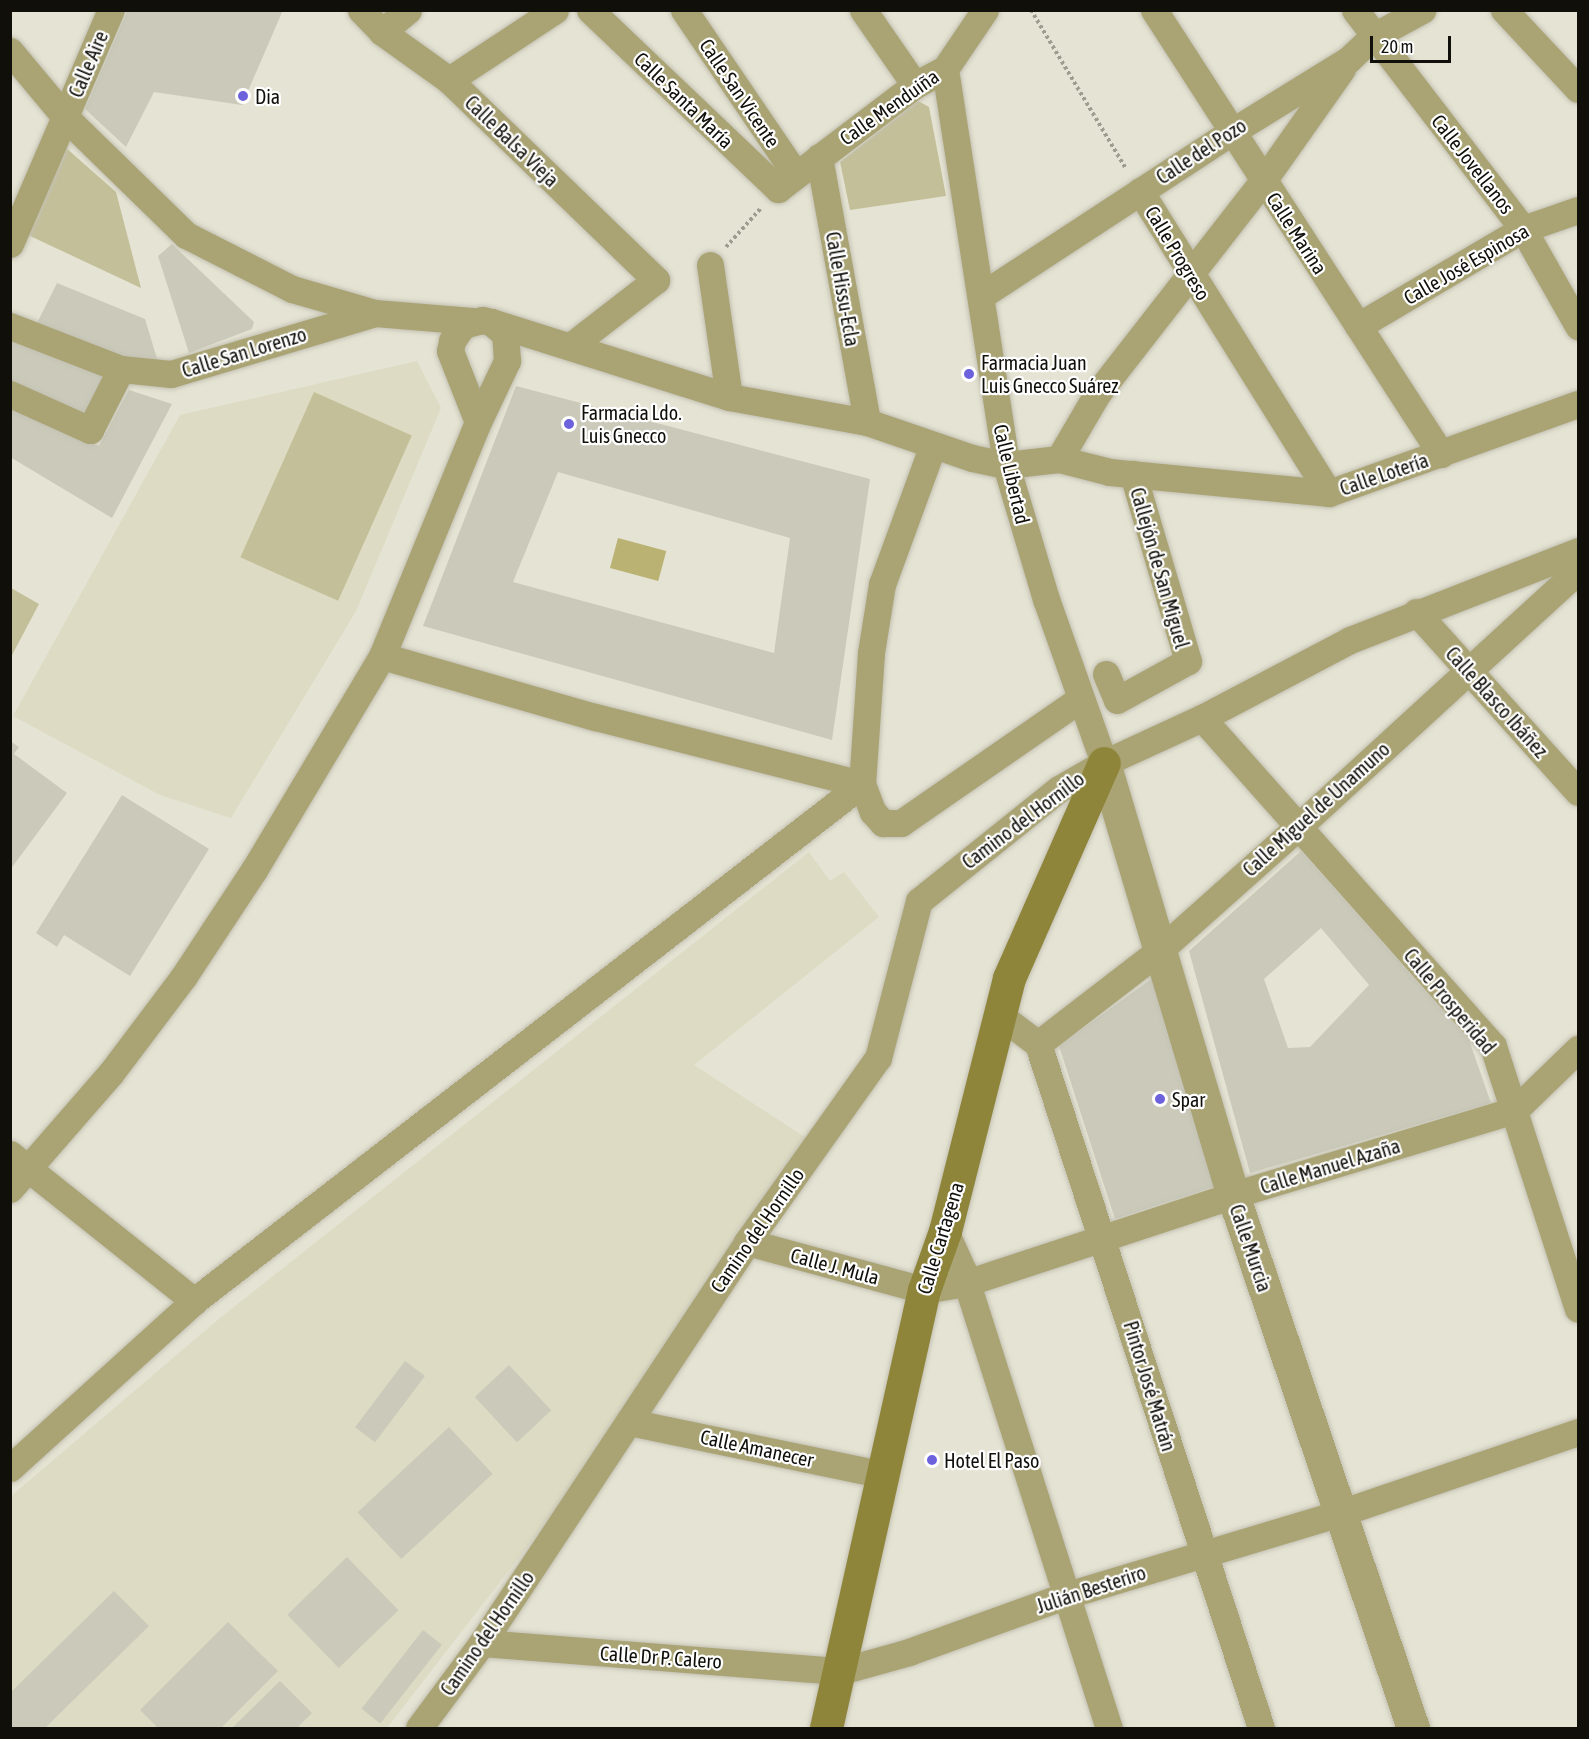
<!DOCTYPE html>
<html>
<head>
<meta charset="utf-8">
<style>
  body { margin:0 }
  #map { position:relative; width:1589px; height:1739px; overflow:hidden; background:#e5e3d3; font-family:"Asap Condensed",sans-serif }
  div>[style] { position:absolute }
  .built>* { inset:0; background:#dddbc3 }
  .green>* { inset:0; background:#c3bf99; transform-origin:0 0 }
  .water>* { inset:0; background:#b9b273; transform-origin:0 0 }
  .building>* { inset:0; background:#cbcaba; transform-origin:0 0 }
  .path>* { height:4px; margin-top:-2px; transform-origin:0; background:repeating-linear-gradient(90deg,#9d9c8f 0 3px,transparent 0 6px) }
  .roads { filter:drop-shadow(0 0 2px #c3c1b3) drop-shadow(0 0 2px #c3c1b3) }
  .minor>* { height:27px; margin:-13.5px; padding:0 13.5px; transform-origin:13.5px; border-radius:13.5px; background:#aaa475 }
  .tertiary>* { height:33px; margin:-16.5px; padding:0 16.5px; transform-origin:16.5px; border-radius:16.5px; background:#aaa475 }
  .secondary>* { height:33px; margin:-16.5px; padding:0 16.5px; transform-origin:16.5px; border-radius:16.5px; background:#8f853a }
  .dots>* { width:16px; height:16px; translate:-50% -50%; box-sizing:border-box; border:3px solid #fff; border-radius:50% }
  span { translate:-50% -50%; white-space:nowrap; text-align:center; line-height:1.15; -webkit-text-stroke:4.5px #fff; paint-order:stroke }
  .street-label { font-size:20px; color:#100f09 }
  .poi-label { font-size:20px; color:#100f09 }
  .left { translate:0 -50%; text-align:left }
  .frame { position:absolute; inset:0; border:12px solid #100f09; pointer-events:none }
  .scale { position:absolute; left:1370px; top:36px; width:81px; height:27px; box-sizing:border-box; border:3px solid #100f09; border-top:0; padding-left:8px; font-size:18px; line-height:21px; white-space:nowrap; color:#100f09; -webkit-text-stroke:4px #fff; paint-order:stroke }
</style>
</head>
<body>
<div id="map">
  <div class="built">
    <i style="clip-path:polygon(417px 361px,441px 408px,356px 611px,231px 818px,160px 795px,13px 716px,180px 415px)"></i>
    <i style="clip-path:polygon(809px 852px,830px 881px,844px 872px,879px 917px,694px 1065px,811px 1141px,548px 1520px,387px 1728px,11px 1728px,10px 1497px,220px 1318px)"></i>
  </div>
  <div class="green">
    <i style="clip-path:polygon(918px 101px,929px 107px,946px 196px,850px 210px,840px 162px)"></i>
    <i style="clip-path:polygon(65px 147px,116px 192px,141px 288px,28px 235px)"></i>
    <i style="left:314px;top:392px;width:107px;height:181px;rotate:24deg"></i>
    <i style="clip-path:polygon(11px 588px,39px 604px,11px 657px)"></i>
  </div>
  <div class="water">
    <i style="left:618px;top:538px;width:50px;height:31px;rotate:15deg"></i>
  </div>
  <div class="building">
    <i style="clip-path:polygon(128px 10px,283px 10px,242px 105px,154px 92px,126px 147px,85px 109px)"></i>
    <i style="clip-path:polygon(172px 244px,254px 322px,252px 329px,189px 353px,158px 256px)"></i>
    <i style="clip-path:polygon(57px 283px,145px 319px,158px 362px,117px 358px,36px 325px)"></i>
    <i style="clip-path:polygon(10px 338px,104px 375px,82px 418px,10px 384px)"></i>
    <i style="clip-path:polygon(evenodd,516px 386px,870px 479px,832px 740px,423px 626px,516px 386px,558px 472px,790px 538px,774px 653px,513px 582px,558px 472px)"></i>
    <i style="clip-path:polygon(129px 390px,172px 404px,112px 518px,10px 457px,10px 405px,99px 446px)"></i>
    <i style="clip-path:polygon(10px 741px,19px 747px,14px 754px,67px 793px,10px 870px)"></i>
    <i style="clip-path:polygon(122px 795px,209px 849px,130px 976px,64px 935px,57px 947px,36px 933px)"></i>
    <i style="clip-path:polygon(evenodd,1301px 851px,1469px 1040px,1491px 1103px,1250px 1173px,1189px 951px,1301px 851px,1321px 928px,1369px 985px,1310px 1047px,1288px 1048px,1264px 979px,1321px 928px)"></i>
    <i style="clip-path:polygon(1154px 977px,1219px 1185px,1115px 1219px,1059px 1046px)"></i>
    <i style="left:405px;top:1361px;width:25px;height:83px;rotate:37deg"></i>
    <i style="left:509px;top:1365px;width:62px;height:47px;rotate:47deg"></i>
    <i style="left:449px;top:1427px;width:64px;height:125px;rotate:47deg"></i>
    <i style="left:347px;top:1557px;width:74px;height:83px;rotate:46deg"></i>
    <i style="clip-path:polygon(114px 1591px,149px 1626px,45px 1728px,10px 1728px,10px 1693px)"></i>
    <i style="clip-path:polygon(228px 1622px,278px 1671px,221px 1728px,158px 1728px,140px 1710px)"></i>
    <i style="left:423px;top:1630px;width:24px;height:100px;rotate:38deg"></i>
    <i style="clip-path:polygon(280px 1681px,312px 1713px,297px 1728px,232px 1728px)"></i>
  </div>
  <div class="path">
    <i style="left:1031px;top:10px;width:185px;rotate:59.1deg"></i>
    <i style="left:726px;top:247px;width:52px;rotate:-48.1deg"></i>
  </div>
  <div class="roads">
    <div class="minor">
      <i style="left:361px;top:10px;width:30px;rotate:46deg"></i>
      <i style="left:382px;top:32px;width:82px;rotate:35.6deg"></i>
      <i style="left:449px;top:80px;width:288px;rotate:44deg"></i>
      <i style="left:656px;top:280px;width:106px;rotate:142.3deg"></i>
      <i style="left:590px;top:10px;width:260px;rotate:43.6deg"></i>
      <i style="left:778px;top:189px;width:172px;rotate:-37.2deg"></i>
      <i style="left:915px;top:85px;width:34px;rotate:-28deg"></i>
      <i style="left:945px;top:69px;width:71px;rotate:-55.9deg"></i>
      <i style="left:684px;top:10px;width:199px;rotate:55.8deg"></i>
      <i style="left:863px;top:10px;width:91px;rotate:55.3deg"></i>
      <i style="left:1154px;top:10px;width:529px;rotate:57.12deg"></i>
      <i style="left:1355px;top:10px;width:276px;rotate:52.5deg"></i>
      <i style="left:1523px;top:229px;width:112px;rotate:60.4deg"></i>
      <i style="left:1504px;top:10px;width:108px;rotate:46.9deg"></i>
      <i style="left:382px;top:32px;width:34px;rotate:-40deg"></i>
      <i style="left:10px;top:51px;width:86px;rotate:50.2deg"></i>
      <i style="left:65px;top:117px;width:169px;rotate:44.3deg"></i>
      <i style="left:186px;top:235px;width:119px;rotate:27deg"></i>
      <i style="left:292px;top:289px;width:86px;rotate:16.1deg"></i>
      <i style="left:375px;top:313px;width:97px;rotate:4.7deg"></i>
      <i style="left:945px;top:69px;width:401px;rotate:81.2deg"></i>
      <i style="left:1006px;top:465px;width:140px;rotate:73.4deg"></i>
      <i style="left:1046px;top:599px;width:174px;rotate:70.5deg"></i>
      <i style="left:449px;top:80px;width:127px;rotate:-33.4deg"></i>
      <i style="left:819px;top:157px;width:269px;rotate:79.7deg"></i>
      <i style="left:1140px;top:191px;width:356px;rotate:58deg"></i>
      <i style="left:10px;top:244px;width:255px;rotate:-66.7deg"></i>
      <i style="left:710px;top:265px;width:133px;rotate:81.8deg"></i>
      <i style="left:982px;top:295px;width:300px;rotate:-33.2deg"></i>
      <i style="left:1233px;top:131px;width:135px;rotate:-31.7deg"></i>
      <i style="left:1348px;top:60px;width:35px;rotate:-43deg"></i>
      <i style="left:1374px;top:36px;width:55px;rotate:-28.4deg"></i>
      <i style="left:491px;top:322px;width:250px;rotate:17.5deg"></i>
      <i style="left:729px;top:397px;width:140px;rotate:10.3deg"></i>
      <i style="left:867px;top:422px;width:111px;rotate:18.9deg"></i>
      <i style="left:972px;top:458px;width:35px;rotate:12deg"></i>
      <i style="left:1006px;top:465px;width:53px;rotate:-6.5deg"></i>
      <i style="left:1059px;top:459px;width:53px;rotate:14.3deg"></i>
      <i style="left:1110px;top:472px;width:220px;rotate:5.5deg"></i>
      <i style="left:1329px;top:493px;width:264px;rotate:-19.7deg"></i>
      <i style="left:10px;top:326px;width:119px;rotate:21.2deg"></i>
      <i style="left:121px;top:369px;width:50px;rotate:5.7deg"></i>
      <i style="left:171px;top:374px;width:213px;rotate:-16.6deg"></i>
      <i style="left:1358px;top:326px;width:191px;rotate:-30.5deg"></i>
      <i style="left:1523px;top:229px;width:58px;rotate:-19.1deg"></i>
      <i style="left:10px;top:394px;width:88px;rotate:24.2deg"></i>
      <i style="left:90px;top:430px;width:68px;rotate:-63.1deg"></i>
      <i style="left:933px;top:445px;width:148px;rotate:110.1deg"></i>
      <i style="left:882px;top:584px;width:70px;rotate:99.1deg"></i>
      <i style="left:871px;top:653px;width:131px;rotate:93.9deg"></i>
      <i style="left:862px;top:784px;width:30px;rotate:69deg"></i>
      <i style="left:873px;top:812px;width:15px;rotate:48deg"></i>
      <i style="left:883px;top:823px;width:18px"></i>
      <i style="left:901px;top:823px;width:218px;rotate:-34.7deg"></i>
      <i style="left:1059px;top:459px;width:75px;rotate:-59.7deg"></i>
      <i style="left:1097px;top:394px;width:270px;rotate:-52.1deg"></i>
      <i style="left:1263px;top:181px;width:137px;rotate:-54.8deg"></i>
      <i style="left:1416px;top:612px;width:242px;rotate:48deg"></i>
      <i style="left:382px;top:656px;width:222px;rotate:16deg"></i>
      <i style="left:595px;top:717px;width:275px;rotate:14.1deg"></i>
      <i style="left:1106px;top:674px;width:28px;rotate:67deg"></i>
      <i style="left:1117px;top:700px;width:81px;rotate:-28.8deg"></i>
      <i style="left:1188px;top:661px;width:195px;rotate:-106.4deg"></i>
      <i style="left:1202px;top:718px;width:438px;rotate:48.4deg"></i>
      <i style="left:1493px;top:1046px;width:276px;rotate:72.1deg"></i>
      <i style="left:1002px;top:1017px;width:45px;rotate:36.9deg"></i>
      <i style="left:1038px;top:1044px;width:154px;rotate:-37.6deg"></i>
      <i style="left:1160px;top:950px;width:185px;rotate:-41.7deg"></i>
      <i style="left:1298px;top:827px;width:366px;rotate:-42.5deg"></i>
      <i style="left:1568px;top:580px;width:23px;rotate:-65deg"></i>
      <i style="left:1038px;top:1044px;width:719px;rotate:71.94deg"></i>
      <i style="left:10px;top:1154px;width:236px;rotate:38.6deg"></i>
      <i style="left:10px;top:1189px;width:154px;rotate:-49deg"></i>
      <i style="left:111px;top:1073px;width:121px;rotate:-53deg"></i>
      <i style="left:184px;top:976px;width:127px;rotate:-56.6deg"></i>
      <i style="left:254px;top:870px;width:249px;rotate:-59.1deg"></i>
      <i style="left:382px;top:656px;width:253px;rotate:-67.7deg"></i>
      <i style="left:478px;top:422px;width:68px;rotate:-64.6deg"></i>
      <i style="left:507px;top:361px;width:27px;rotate:-94deg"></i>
      <i style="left:505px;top:334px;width:18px;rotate:-139deg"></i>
      <i style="left:491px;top:322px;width:9px;rotate:-167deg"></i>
      <i style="left:482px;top:320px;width:20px;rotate:165deg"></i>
      <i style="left:463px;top:325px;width:19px;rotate:125deg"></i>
      <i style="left:452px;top:341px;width:10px;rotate:101deg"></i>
      <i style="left:450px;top:351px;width:76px;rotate:68.5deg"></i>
      <i style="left:945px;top:1231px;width:44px;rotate:65.8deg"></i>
      <i style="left:963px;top:1271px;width:480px;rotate:72.3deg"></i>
      <i style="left:747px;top:1242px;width:183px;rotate:15.2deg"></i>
      <i style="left:924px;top:1290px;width:43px;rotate:-9.5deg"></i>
      <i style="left:966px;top:1283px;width:281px;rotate:-18.2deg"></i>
      <i style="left:1233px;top:1195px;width:295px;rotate:-16.8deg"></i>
      <i style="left:1515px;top:1110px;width:88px;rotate:-44.1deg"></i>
      <i style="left:629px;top:1422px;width:260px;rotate:11.7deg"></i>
      <i style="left:10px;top:1468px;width:248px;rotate:-42.2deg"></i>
      <i style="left:194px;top:1301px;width:845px;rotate:-37.74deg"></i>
      <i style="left:482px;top:1643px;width:360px;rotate:4.5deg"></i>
      <i style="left:841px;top:1671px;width:71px;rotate:-15.6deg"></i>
      <i style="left:909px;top:1652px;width:168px;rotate:-19.8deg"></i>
      <i style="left:1067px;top:1595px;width:288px;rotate:-16.7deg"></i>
      <i style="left:1343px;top:1512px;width:248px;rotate:-18.8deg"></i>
      <i style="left:419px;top:1728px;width:106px;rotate:-53.5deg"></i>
      <i style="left:482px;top:1643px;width:481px;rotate:-56.5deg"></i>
      <i style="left:747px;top:1242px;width:226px;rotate:-54.6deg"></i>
      <i style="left:878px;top:1058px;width:162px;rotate:-75.4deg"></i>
      <i style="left:919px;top:901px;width:179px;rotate:-38.7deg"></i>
      <i style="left:1059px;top:789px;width:52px;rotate:-30deg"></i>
      <i style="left:1104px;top:763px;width:108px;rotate:-24.7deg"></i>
      <i style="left:1202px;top:718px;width:167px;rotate:-27.8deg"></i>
      <i style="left:1350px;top:640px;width:245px;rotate:-21.3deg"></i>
    </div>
    <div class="tertiary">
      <i style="left:1104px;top:763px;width:451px;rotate:73.4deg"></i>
      <i style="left:1233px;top:1195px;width:563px;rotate:71.34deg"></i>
    </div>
    <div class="secondary">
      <i style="left:826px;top:1728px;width:449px;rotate:-77.4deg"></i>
      <i style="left:924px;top:1290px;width:63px;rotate:-70.4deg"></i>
      <i style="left:945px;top:1231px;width:261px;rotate:-75.8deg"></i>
      <i style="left:1009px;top:978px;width:235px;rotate:-66.2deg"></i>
    </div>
  </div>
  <div class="dots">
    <i style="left:243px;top:96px;background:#6b62dc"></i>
    <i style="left:969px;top:374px;background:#6b62dc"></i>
    <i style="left:569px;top:424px;background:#6b62dc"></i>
    <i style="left:1160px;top:1099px;background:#6b62dc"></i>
    <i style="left:932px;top:1460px;background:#6b62dc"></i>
  </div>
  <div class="street-label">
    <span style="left:88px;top:64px;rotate:-67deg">Calle Aire</span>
    <span style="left:740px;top:93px;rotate:56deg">Calle San Vicente</span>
    <span style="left:684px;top:100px;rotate:44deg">Calle Santa María</span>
    <span style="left:889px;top:107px;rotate:-35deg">Calle Menduiña</span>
    <span style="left:512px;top:141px;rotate:44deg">Calle Balsa Vieja</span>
    <span style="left:1201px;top:151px;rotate:-33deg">Calle del Pozo</span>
    <span style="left:1473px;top:164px;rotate:52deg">Calle Jovellanos</span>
    <span style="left:1297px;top:233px;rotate:57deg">Calle Marina</span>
    <span style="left:1178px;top:253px;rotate:59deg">Calle Progreso</span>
    <span style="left:1466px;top:264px;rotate:-30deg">Calle José Espinosa</span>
    <span style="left:843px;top:289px;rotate:80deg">Calle Hissu-Ecla</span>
    <span style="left:244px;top:352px;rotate:-17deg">Calle San Lorenzo</span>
    <span style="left:1012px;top:474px;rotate:77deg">Calle Libertad</span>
    <span style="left:1384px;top:474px;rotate:-19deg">Calle Lotería</span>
    <span style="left:1160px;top:568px;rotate:74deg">Callejón de San Miguel</span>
    <span style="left:1497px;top:702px;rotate:48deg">Calle Blasco Ibáñez</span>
    <span style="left:1316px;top:809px;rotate:-42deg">Calle Miguel de Unamuno</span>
    <span style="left:1023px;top:820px;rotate:-37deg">Camino del Hornillo</span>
    <span style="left:1450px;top:1001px;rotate:50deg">Calle Prosperidad</span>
    <span style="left:1330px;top:1166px;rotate:-17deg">Calle Manuel Azaña</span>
    <span style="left:757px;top:1230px;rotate:-55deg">Camino del Hornillo</span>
    <span style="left:940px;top:1238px;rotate:-73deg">Calle Cartagena</span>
    <span style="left:1251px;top:1248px;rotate:71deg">Calle Murcia</span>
    <span style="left:835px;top:1266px;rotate:15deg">Calle J. Mula</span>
    <span style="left:1150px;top:1386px;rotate:73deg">Pintor José Matrán</span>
    <span style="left:757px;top:1448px;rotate:12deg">Calle Amanecer</span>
    <span style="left:1091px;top:1589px;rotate:-18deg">Julián Besteriro</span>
    <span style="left:487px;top:1633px;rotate:-55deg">Camino del Hornillo</span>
    <span style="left:661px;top:1657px;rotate:4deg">Calle Dr P. Calero</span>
  </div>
  <div class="poi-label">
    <span class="left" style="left:255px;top:96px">Dia</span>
    <span class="left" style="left:981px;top:374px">Farmacia Juan<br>Luis Gnecco Suárez</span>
    <span class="left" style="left:581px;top:424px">Farmacia Ldo.<br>Luis Gnecco</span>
    <span class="left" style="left:1172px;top:1099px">Spar</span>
    <span class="left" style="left:944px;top:1460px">Hotel El Paso</span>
  </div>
  <div class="frame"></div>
  <div class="scale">20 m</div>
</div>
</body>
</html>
